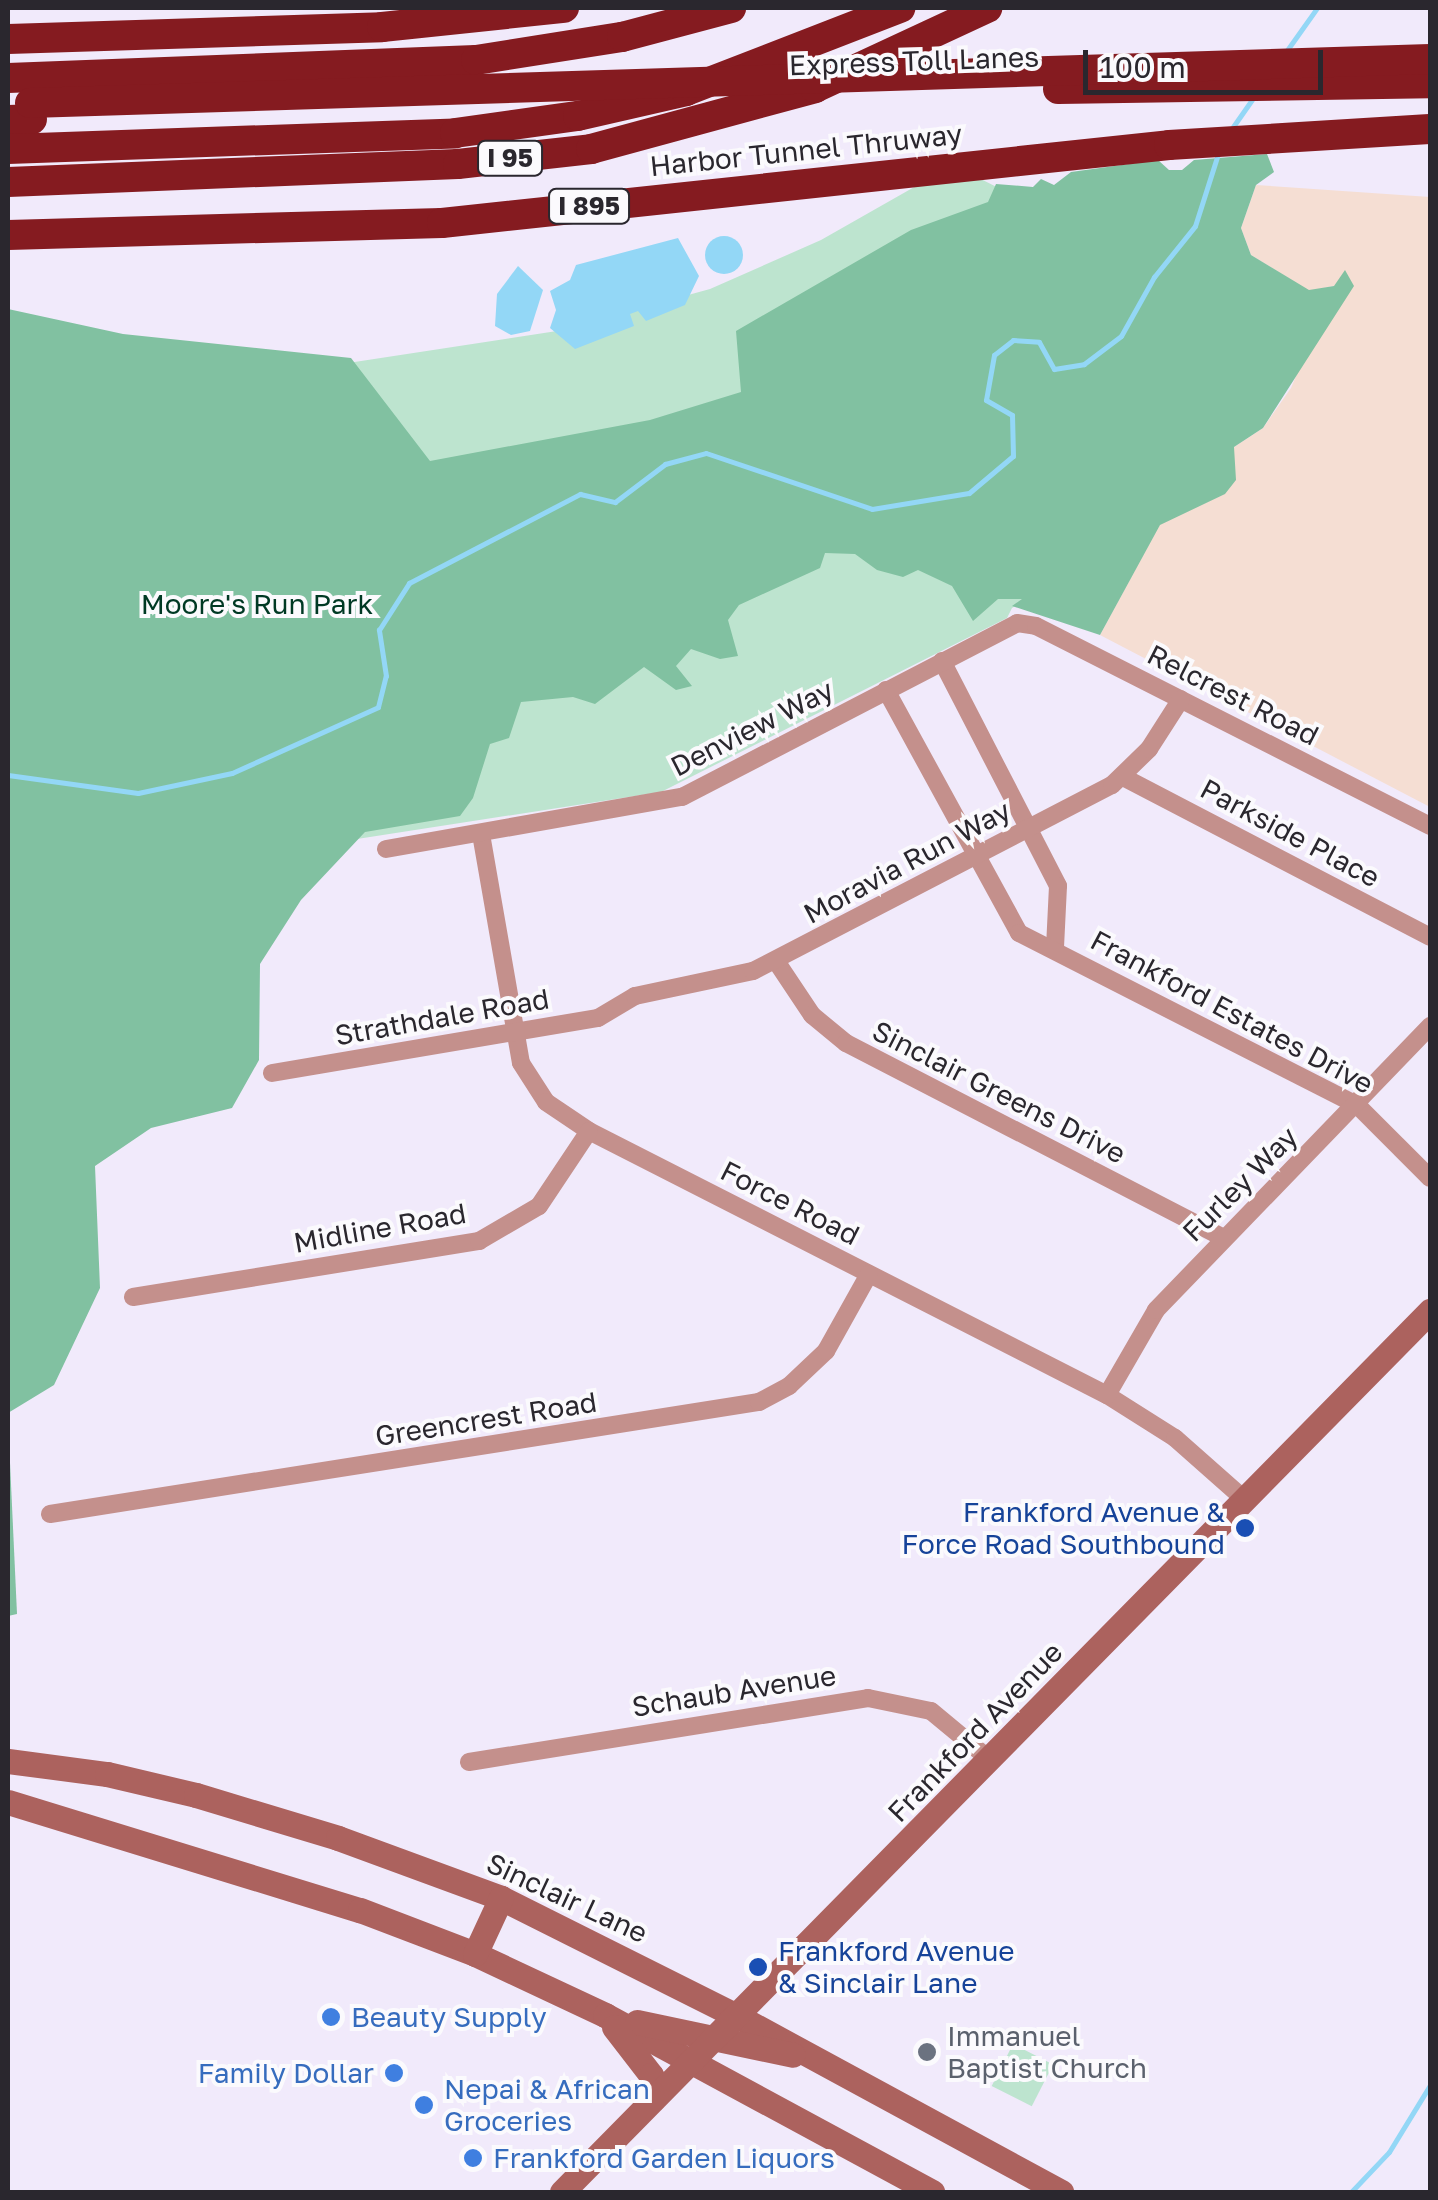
<!DOCTYPE html>
<html>
<head>
<meta charset="utf-8">
<style>
  body { margin:0 }
  #map { position:relative; width:1438px; height:2200px; overflow:hidden; background:#f1eafb; font-family:"Golos Text",sans-serif }
  div>[style] { position:absolute }
  .industrial>* { inset:0; background:#f5ded3 }
  .green>* { inset:0; background:#bde4cf; transform-origin:0 0 }
  .forest>* { inset:0; background:#81c1a1 }
  .water>* { inset:0; background:#93d7f6 }
  .round { border-radius:50% }
  .stream>* { height:5px; margin:-2.5px; padding:0 2.5px; transform-origin:2.5px; border-radius:2.5px; background:#93d7f6 }
  .street>* { height:18px; margin:-9px; padding:0 9px; transform-origin:9px; border-radius:9px; background:#c4908c }
  .secondary>* { height:25px; margin:-12.5px; padding:0 12.5px; transform-origin:12.5px; border-radius:12.5px; background:#ac625e }
  .highway>* { height:30px; margin:-15px; padding:0 15px; transform-origin:15px; border-radius:15px; background:#851b20 }
  .highway-bridge>* { height:30px; margin:-15px; padding:0 15px; transform-origin:15px; border-radius:15px; background:#851b20 }
  .dots>* { width:28px; height:28px; translate:-50% -50%; box-sizing:border-box; border:5px solid #fbfafd; border-radius:50% }
  span { translate:-50% -50%; white-space:nowrap; text-align:center; line-height:1.15; -webkit-text-stroke:8px #fbfafd; paint-order:stroke }
  .shield-label span { padding:2px 8px; background:#fbfafd; border:2px solid; border-radius:8px; -webkit-text-stroke-width:0 }
  .shield-label { font-size:25px; color:#2a272e; font-weight:700 }
  .street-label { font-size:28px; color:#2a272e }
  .park-label { font-size:28px; color:#003924 }
  .transit-label { font-size:28px; color:#164399 }
  .right { translate:-100% -50%; text-align:right }
  .left { translate:0 -50%; text-align:left }
  .shop-label { font-size:28px; color:#366cbe }
  .worship-label { font-size:28px; color:#5b616d }
  .frame { position:absolute; inset:0; border:10px solid #2a272e; pointer-events:none }
  .scale { position:absolute; left:1083px; top:50px; width:240px; height:45px; box-sizing:border-box; border:5px solid #2a272e; border-top:0; padding-left:12px; font-size:30px; line-height:35px; white-space:nowrap; color:#2a272e; -webkit-text-stroke:8px #fbfafd; paint-order:stroke }
</style>
</head>
<body>
<div id="map">
  <div class="industrial">
    <i style="clip-path:polygon(1256px 185px,1430px 197px,1430px 807px,1100px 635px,1160px 524px,1224px 494px,1234px 447px,1263px 428px,1291px 388px,1334px 286px,1309px 291px,1251px 255px,1241px 228px)"></i>
  </div>
  <div class="green">
    <i style="clip-path:polygon(953px 165px,1120px 249px,1197px 502px,1012px 608px,1007px 618px,661px 792px,8px 893px,8px 322px,348px 363px,557px 331px,710px 289px,821px 240px)"></i>
    <i style="left:1013px;top:2044px;width:45px;height:47px;rotate:27deg"></i>
  </div>
  <div class="forest">
    <i style="clip-path:polygon(1267px 154px,1274px 172px,1256px 185px,1241px 228px,1251px 255px,1309px 290px,1334px 286px,1345px 270px,1354px 286px,1263px 428px,1234px 447px,1236px 480px,1225px 494px,1160px 525px,1100px 635px,1012px 606px,1022px 599px,998px 599px,973px 621px,952px 586px,918px 570px,903px 577px,877px 570px,855px 554px,825px 553px,820px 568px,739px 605px,728px 620px,738px 656px,720px 659px,691px 649px,676px 666px,692px 686px,676px 690px,644px 667px,595px 704px,573px 697px,521px 702px,509px 738px,490px 744px,473px 798px,460px 816px,365px 832px,301px 900px,260px 964px,259px 1060px,232px 1108px,151px 1128px,95px 1166px,100px 1288px,54px 1385px,8px 1413px,8px 309px,123px 334px,351px 358px,430px 461px,650px 420px,741px 392px,736px 331px,911px 230px,988px 202px,996px 184px,1033px 187px,1041px 179px,1054px 185px,1071px 172px,1158px 160px,1169px 170px,1182px 170px,1194px 160px)"></i>
    <i style="clip-path:polygon(8px 1419px,17px 1614px,8px 1616px)"></i>
  </div>
  <div class="water">
    <i class="round" style="left:705px;top:236px;width:38px;height:38px"></i>
    <i style="clip-path:polygon(678px 238px,699px 276px,685px 305px,646px 321px,638px 311px,630px 314px,634px 326px,575px 349px,550px 328px,556px 310px,550px 291px,570px 280px,576px 265px)"></i>
    <i style="clip-path:polygon(518px 266px,543px 290px,530px 331px,511px 335px,495px 326px,497px 294px)"></i>
  </div>
  <div class="stream">
    <i style="left:1285px;top:53px;width:55px;rotate:-54.6deg"></i>
    <i style="left:1230px;top:131px;width:39px;rotate:-55deg"></i>
    <i style="left:8px;top:775px;width:131px;rotate:7.9deg"></i>
    <i style="left:138px;top:793px;width:96px;rotate:-12deg"></i>
    <i style="left:232px;top:773px;width:160px;rotate:-24.3deg"></i>
    <i style="left:378px;top:707px;width:32px;rotate:-76deg"></i>
    <i style="left:386px;top:676px;width:47px;rotate:-98.7deg"></i>
    <i style="left:379px;top:630px;width:56px;rotate:-57.4deg"></i>
    <i style="left:409px;top:583px;width:193px;rotate:-27.5deg"></i>
    <i style="left:580px;top:494px;width:36px;rotate:13deg"></i>
    <i style="left:615px;top:502px;width:63px;rotate:-37.2deg"></i>
    <i style="left:665px;top:464px;width:42px;rotate:-15deg"></i>
    <i style="left:706px;top:453px;width:175px;rotate:18.6deg"></i>
    <i style="left:872px;top:509px;width:98px;rotate:-9.4deg"></i>
    <i style="left:969px;top:493px;width:57px;rotate:-40.1deg"></i>
    <i style="left:1013px;top:456px;width:41px;rotate:-91.4deg"></i>
    <i style="left:1012px;top:415px;width:30px;rotate:-150deg"></i>
    <i style="left:986px;top:400px;width:46px;rotate:-79.9deg"></i>
    <i style="left:994px;top:355px;width:24px;rotate:-38deg"></i>
    <i style="left:1013px;top:340px;width:26px;rotate:4deg"></i>
    <i style="left:1039px;top:342px;width:31px;rotate:61deg"></i>
    <i style="left:1054px;top:369px;width:30px;rotate:-9deg"></i>
    <i style="left:1084px;top:364px;width:46px;rotate:-37.1deg"></i>
    <i style="left:1121px;top:336px;width:68px;rotate:-60.8deg"></i>
    <i style="left:1154px;top:277px;width:65px;rotate:-51.2deg"></i>
    <i style="left:1195px;top:226px;width:76px;rotate:-72.3deg"></i>
    <i style="left:1351px;top:2192px;width:55px;rotate:-46.5deg"></i>
    <i style="left:1389px;top:2152px;width:79px;rotate:-58.5deg"></i>
  </div>
  <div class="street">
    <i style="left:942px;top:661px;width:253px;rotate:62.7deg"></i>
    <i style="left:1058px;top:886px;width:62px;rotate:92.8deg"></i>
    <i style="left:886px;top:690px;width:277px;rotate:61.3deg"></i>
    <i style="left:1019px;top:933px;width:379px;rotate:27deg"></i>
    <i style="left:1357px;top:1105px;width:103px;rotate:45deg"></i>
    <i style="left:1123px;top:777px;width:346px;rotate:27.5deg"></i>
    <i style="left:481px;top:834px;width:232px;rotate:80.1deg"></i>
    <i style="left:521px;top:1063px;width:46px;rotate:57.3deg"></i>
    <i style="left:546px;top:1102px;width:52px;rotate:34deg"></i>
    <i style="left:589px;top:1131px;width:581px;rotate:27.01deg"></i>
    <i style="left:1107px;top:1395px;width:80px;rotate:32.3deg"></i>
    <i style="left:1175px;top:1438px;width:94px;rotate:41.5deg"></i>
    <i style="left:386px;top:849px;width:301px;rotate:-10deg"></i>
    <i style="left:682px;top:797px;width:377px;rotate:-27.4deg"></i>
    <i style="left:1017px;top:623px;width:19px;rotate:9deg"></i>
    <i style="left:1036px;top:626px;width:442px;rotate:26.9deg"></i>
    <i style="left:776px;top:961px;width:65px;rotate:56.3deg"></i>
    <i style="left:812px;top:1015px;width:44px;rotate:39.5deg"></i>
    <i style="left:846px;top:1043px;width:424px;rotate:27.3deg"></i>
    <i style="left:272px;top:1073px;width:331px;rotate:-9.6deg"></i>
    <i style="left:598px;top:1018px;width:43px;rotate:-30.7deg"></i>
    <i style="left:635px;top:996px;width:121px;rotate:-12deg"></i>
    <i style="left:753px;top:971px;width:404px;rotate:-27.4deg"></i>
    <i style="left:1112px;top:785px;width:52px;rotate:-44.2deg"></i>
    <i style="left:1149px;top:749px;width:59px;rotate:-57.4deg"></i>
    <i style="left:133px;top:1297px;width:351px;rotate:-9.2deg"></i>
    <i style="left:479px;top:1241px;width:69px;rotate:-30.3deg"></i>
    <i style="left:539px;top:1206px;width:90px;rotate:-56.3deg"></i>
    <i style="left:1107px;top:1395px;width:98px;rotate:-60deg"></i>
    <i style="left:1156px;top:1310px;width:395px;rotate:-46deg"></i>
    <i style="left:50px;top:1514px;width:718px;rotate:-8.98deg"></i>
    <i style="left:759px;top:1402px;width:34px;rotate:-28deg"></i>
    <i style="left:789px;top:1386px;width:51px;rotate:-43.4deg"></i>
    <i style="left:826px;top:1351px;width:88px;rotate:-60.8deg"></i>
    <i style="left:469px;top:1762px;width:404px;rotate:-9.1deg"></i>
    <i style="left:868px;top:1698px;width:64px;rotate:11.7deg"></i>
    <i style="left:931px;top:1711px;width:77px;rotate:39.7deg"></i>
  </div>
  <div class="secondary">
    <i style="left:8px;top:1761px;width:100px;rotate:7.5deg"></i>
    <i style="left:107px;top:1774px;width:91px;rotate:13.3deg"></i>
    <i style="left:196px;top:1795px;width:148px;rotate:16.8deg"></i>
    <i style="left:338px;top:1838px;width:174px;rotate:20.2deg"></i>
    <i style="left:501px;top:1898px;width:264px;rotate:26.6deg"></i>
    <i style="left:737px;top:2016px;width:369px;rotate:28.5deg"></i>
    <i style="left:8px;top:1802px;width:368px;rotate:17.1deg"></i>
    <i style="left:360px;top:1910px;width:123px;rotate:20.9deg"></i>
    <i style="left:475px;top:1954px;width:144px;rotate:25.1deg"></i>
    <i style="left:605px;top:2015px;width:372px;rotate:28.4deg"></i>
    <i style="left:475px;top:1954px;width:62px;rotate:-65.1deg"></i>
    <i style="left:637px;top:2022px;width:159px;rotate:11.9deg"></i>
    <i style="left:614px;top:2027px;width:61px;rotate:52.4deg"></i>
    <i style="left:651px;top:2075px;width:24px;rotate:85deg"></i>
    <i style="left:562px;top:2192px;width:1237px;rotate:-45.43deg"></i>
  </div>
  <div class="highway">
    <i style="left:8px;top:39px;width:374px;rotate:-1.8deg"></i>
    <i style="left:382px;top:27px;width:183px;rotate:-6deg"></i>
    <i style="left:8px;top:78px;width:468px;rotate:-2.2deg"></i>
    <i style="left:476px;top:60px;width:148px;rotate:-9deg"></i>
    <i style="left:622px;top:37px;width:113px;rotate:-14.9deg"></i>
    <i style="left:1058px;top:89px;width:372px;rotate:-0.9deg"></i>
    <i style="left:8px;top:120px;width:24px;rotate:-2deg"></i>
    <i style="left:8px;top:149px;width:447px;rotate:-2deg"></i>
    <i style="left:455px;top:133px;width:124px;rotate:-7.9deg"></i>
    <i style="left:578px;top:116px;width:111px;rotate:-13deg"></i>
    <i style="left:686px;top:91px;width:230px;rotate:-21.2deg"></i>
    <i style="left:8px;top:182px;width:450px;rotate:-2.3deg"></i>
    <i style="left:458px;top:164px;width:134px;rotate:-6.4deg"></i>
    <i style="left:591px;top:149px;width:232px;rotate:-15.2deg"></i>
    <i style="left:815px;top:88px;width:190px;rotate:-24.9deg"></i>
    <i style="left:8px;top:235px;width:434px;rotate:-1.6deg"></i>
    <i style="left:442px;top:223px;width:731px;rotate:-6.12deg"></i>
    <i style="left:1169px;top:145px;width:261px;rotate:-3.5deg"></i>
  </div>
  <div class="highway-bridge">
    <i style="left:30px;top:103px;width:1401px;rotate:-1.8deg"></i>
  </div>
  <div class="dots">
    <i style="left:1245px;top:1528px;background:#1a4fb4"></i>
    <i style="left:758px;top:1967px;background:#1a4fb4"></i>
    <i style="left:331px;top:2017px;background:#3f7fe0"></i>
    <i style="left:927px;top:2052px;background:#6b7280"></i>
    <i style="left:394px;top:2073px;background:#3f7fe0"></i>
    <i style="left:424px;top:2105px;background:#3f7fe0"></i>
    <i style="left:473px;top:2158px;background:#3f7fe0"></i>
  </div>
  <div class="shield-label">
    <span style="left:510px;top:158px">I 95</span>
    <span style="left:589px;top:206px">I 895</span>
  </div>
  <div class="street-label">
    <span style="left:914px;top:61px;rotate:-2deg">Express Toll Lanes</span>
    <span style="left:806px;top:150px;rotate:-6deg">Harbor Tunnel Thruway</span>
    <span style="left:1233px;top:695px;rotate:27deg">Relcrest Road</span>
    <span style="left:752px;top:728px;rotate:-27deg">Denview Way</span>
    <span style="left:1290px;top:833px;rotate:28deg">Parkside Place</span>
    <span style="left:907px;top:862px;rotate:-28deg">Moravia Run Way</span>
    <span style="left:1232px;top:1012px;rotate:28deg">Frankford Estates Drive</span>
    <span style="left:442px;top:1017px;rotate:-10deg">Strathdale Road</span>
    <span style="left:999px;top:1092px;rotate:27deg">Sinclair Greens Drive</span>
    <span style="left:1240px;top:1184px;rotate:-45deg">Furley Way</span>
    <span style="left:790px;top:1203px;rotate:27deg">Force Road</span>
    <span style="left:380px;top:1228px;rotate:-10deg">Midline Road</span>
    <span style="left:486px;top:1419px;rotate:-9deg">Greencrest Road</span>
    <span style="left:734px;top:1691px;rotate:-9deg">Schaub Avenue</span>
    <span style="left:975px;top:1732px;rotate:-46deg">Frankford Avenue</span>
    <span style="left:567px;top:1898px;rotate:25deg">Sinclair Lane</span>
  </div>
  <div class="park-label">
    <span style="left:257px;top:604px">Moore's Run Park</span>
  </div>
  <div class="transit-label">
    <span class="right" style="left:1225px;top:1528px">Frankford Avenue &amp;<br>Force Road Southbound</span>
    <span class="left" style="left:778px;top:1967px">Frankford Avenue<br>&amp; Sinclair Lane</span>
  </div>
  <div class="shop-label">
    <span class="left" style="left:351px;top:2017px">Beauty Supply</span>
    <span class="right" style="left:374px;top:2073px">Family Dollar</span>
    <span class="left" style="left:444px;top:2105px">Nepai &amp; African<br>Groceries</span>
    <span class="left" style="left:493px;top:2158px">Frankford Garden Liquors</span>
  </div>
  <div class="worship-label">
    <span class="left" style="left:947px;top:2052px">Immanuel<br>Baptist Church</span>
  </div>
  <div class="frame"></div>
  <div class="scale">100 m</div>
</div>
</body>
</html>
